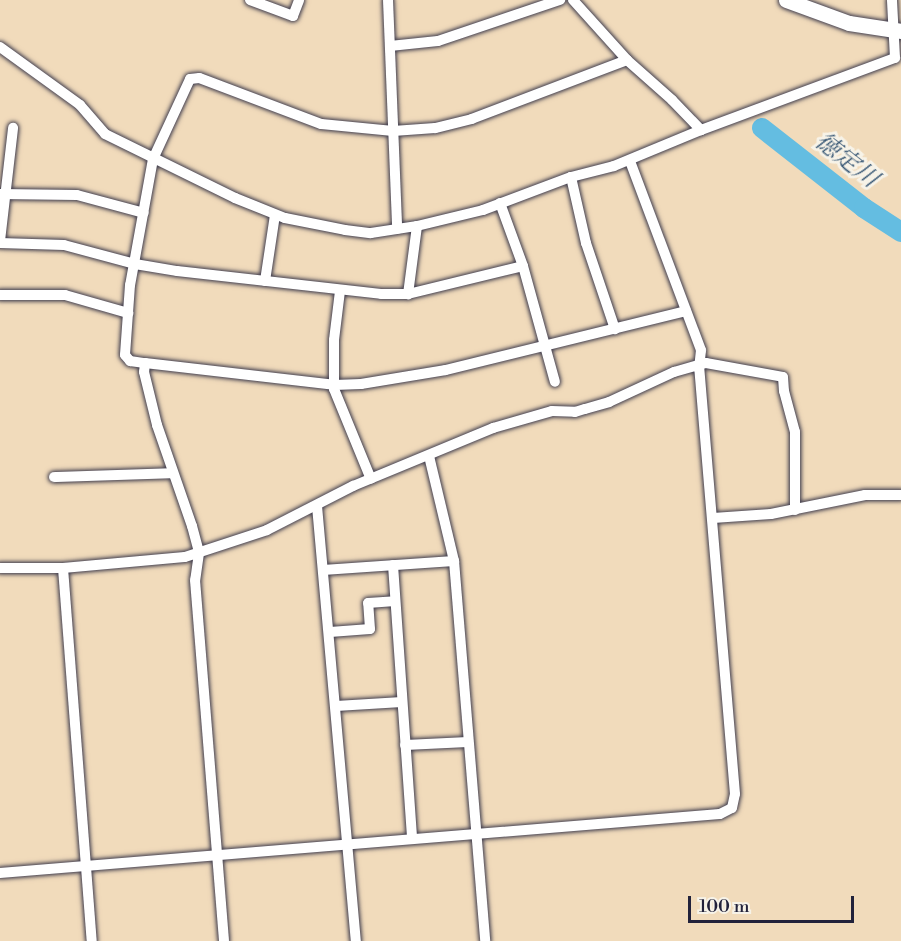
<!DOCTYPE html>
<html>
<head>
<meta charset="utf-8">
<style>
  body { margin:0 }
  #map { position:relative; width:901px; height:941px; overflow:hidden; background:#f1dbbb; font-family:"Libre Bodoni","Noto Serif JP",serif }
  div>[style] { position:absolute }
  .river>* { height:20px; margin:-10px; padding:0 10px; transform-origin:10px; border-radius:10px; background:#64bde1 }
  .roads { filter:drop-shadow(0 0 2px #413e4e) drop-shadow(0 0 2px #413e4e) }
  .street>* { height:10px; margin:-5px; padding:0 5px; transform-origin:5px; border-radius:5px; background:#fff }
  .secondary>* { height:15px; margin:-7.5px; padding:0 7.5px; transform-origin:7.5px; border-radius:7.5px; background:#fff }
  span { translate:-50% -50%; white-space:nowrap; text-align:center; line-height:1.15; -webkit-text-stroke:6px #f7f3e8; paint-order:stroke }
  .water-label { font-size:24px; color:#395875; font-style:italic }
  .scale { position:absolute; left:688px; top:896px; width:166px; height:27px; box-sizing:border-box; border:3px solid #22223b; border-top:0; padding-left:8px; font-size:18px; line-height:21px; white-space:nowrap; color:#22223b; -webkit-text-stroke:4px #f7f3e8; paint-order:stroke }
</style>
</head>
<body>
<div id="map">
  <div class="river">
    <i style="left:762px;top:128px;width:130px;rotate:38.1deg"></i>
    <i style="left:864px;top:208px;width:44px;rotate:33deg"></i>
  </div>
  <div class="roads">
    <div class="street">
      <i style="left:250px;top:0;width:46px;rotate:20.4deg"></i>
      <i style="left:293px;top:16px;width:17px;rotate:-69deg"></i>
      <i style="left:388px;top:0;width:229px;rotate:87.7deg"></i>
      <i style="left:573px;top:0;width:81px;rotate:48deg"></i>
      <i style="left:627px;top:60px;width:166px;rotate:159.2deg"></i>
      <i style="left:472px;top:119px;width:38px;rotate:166deg"></i>
      <i style="left:435px;top:128px;width:42px;rotate:175.9deg"></i>
      <i style="left:393px;top:131px;width:72px;rotate:-174.4deg"></i>
      <i style="left:321px;top:124px;width:130px;rotate:-159.3deg"></i>
      <i style="left:199px;top:78px;width:9px;rotate:174deg"></i>
      <i style="left:190px;top:79px;width:88px;rotate:114.8deg"></i>
      <i style="left:153px;top:159px;width:128px;rotate:100.3deg"></i>
      <i style="left:130px;top:285px;width:70px;rotate:94.1deg"></i>
      <i style="left:125px;top:355px;width:8px;rotate:50deg"></i>
      <i style="left:130px;top:361px;width:15px;rotate:8deg"></i>
      <i style="left:145px;top:363px;width:190px;rotate:6.6deg"></i>
      <i style="left:334px;top:385px;width:27px;rotate:-2deg"></i>
      <i style="left:361px;top:384px;width:86px;rotate:-9.4deg"></i>
      <i style="left:446px;top:370px;width:247px;rotate:-13.8deg"></i>
      <i style="left:390px;top:46px;width:48px;rotate:-5.9deg"></i>
      <i style="left:438px;top:41px;width:129px;rotate:-18.6deg"></i>
      <i style="left:0;top:47px;width:99px;rotate:35.9deg"></i>
      <i style="left:80px;top:105px;width:38px;rotate:49deg"></i>
      <i style="left:105px;top:134px;width:145px;rotate:26.2deg"></i>
      <i style="left:235px;top:198px;width:54px;rotate:21.8deg"></i>
      <i style="left:285px;top:218px;width:61px;rotate:11.3deg"></i>
      <i style="left:345px;top:230px;width:26px;rotate:7deg"></i>
      <i style="left:371px;top:233px;width:47px;rotate:-8.7deg"></i>
      <i style="left:417px;top:226px;width:69px;rotate:97.5deg"></i>
      <i style="left:627px;top:60px;width:60px;rotate:41.6deg"></i>
      <i style="left:672px;top:100px;width:42px;rotate:46deg"></i>
      <i style="left:571px;top:177px;width:68px;rotate:77.2deg"></i>
      <i style="left:586px;top:243px;width:91px;rotate:71.4deg"></i>
      <i style="left:0;top:194px;width:77px;rotate:0.7deg"></i>
      <i style="left:77px;top:195px;width:69px;rotate:15deg"></i>
      <i style="left:500px;top:203px;width:67px;rotate:69.9deg"></i>
      <i style="left:523px;top:266px;width:120px;rotate:74.6deg"></i>
      <i style="left:417px;top:226px;width:68px;rotate:-13.6deg"></i>
      <i style="left:483px;top:210px;width:94px;rotate:-20.6deg"></i>
      <i style="left:571px;top:177px;width:44px;rotate:-14.3deg"></i>
      <i style="left:614px;top:166px;width:94px;rotate:-22.5deg"></i>
      <i style="left:701px;top:130px;width:207px;rotate:-20.4deg"></i>
      <i style="left:895px;top:58px;width:58px;rotate:-93deg"></i>
      <i style="left:0;top:241px;width:114px;rotate:-83.4deg"></i>
      <i style="left:0;top:243px;width:64px;rotate:1.8deg"></i>
      <i style="left:64px;top:245px;width:73px;rotate:15deg"></i>
      <i style="left:135px;top:264px;width:43px;rotate:9.5deg"></i>
      <i style="left:177px;top:271px;width:205px;rotate:6.4deg"></i>
      <i style="left:381px;top:294px;width:27px"></i>
      <i style="left:408px;top:294px;width:118px;rotate:-13.7deg"></i>
      <i style="left:265px;top:281px;width:67px;rotate:-81.4deg"></i>
      <i style="left:340px;top:291px;width:49px;rotate:97deg"></i>
      <i style="left:334px;top:340px;width:49px;rotate:90deg"></i>
      <i style="left:334px;top:389px;width:97px;rotate:67.7deg"></i>
      <i style="left:0;top:295px;width:65px"></i>
      <i style="left:65px;top:295px;width:66px;rotate:15.9deg"></i>
      <i style="left:145px;top:363px;width:9px;rotate:96deg"></i>
      <i style="left:144px;top:372px;width:55px;rotate:76.2deg"></i>
      <i style="left:157px;top:425px;width:107px;rotate:70.9deg"></i>
      <i style="left:192px;top:526px;width:28px;rotate:75deg"></i>
      <i style="left:199px;top:553px;width:27px;rotate:98deg"></i>
      <i style="left:195px;top:580px;width:362px;rotate:85.4deg"></i>
      <i style="left:429px;top:456px;width:108px;rotate:76.6deg"></i>
      <i style="left:454px;top:561px;width:381px;rotate:85.3deg"></i>
      <i style="left:54px;top:477px;width:119px;rotate:-1.9deg"></i>
      <i style="left:317px;top:506px;width:437px;rotate:84.9deg"></i>
      <i style="left:713px;top:518px;width:58px;rotate:-3.9deg"></i>
      <i style="left:771px;top:514px;width:96px;rotate:-11.4deg"></i>
      <i style="left:865px;top:495px;width:36px"></i>
      <i style="left:393px;top:565px;width:274px;rotate:86deg"></i>
      <i style="left:0;top:568px;width:63px"></i>
      <i style="left:63px;top:568px;width:122px;rotate:-5.2deg"></i>
      <i style="left:185px;top:557px;width:86px;rotate:-18.2deg"></i>
      <i style="left:267px;top:530px;width:97px;rotate:-27.1deg"></i>
      <i style="left:353px;top:486px;width:152px;rotate:-22.5deg"></i>
      <i style="left:493px;top:428px;width:61px;rotate:-16.1deg"></i>
      <i style="left:552px;top:411px;width:23px;rotate:2deg"></i>
      <i style="left:575px;top:412px;width:10px;rotate:-17deg"></i>
      <i style="left:585px;top:409px;width:25px;rotate:-16deg"></i>
      <i style="left:609px;top:402px;width:72px;rotate:-24.8deg"></i>
      <i style="left:674px;top:372px;width:33px;rotate:-16deg"></i>
      <i style="left:706px;top:363px;width:78px;rotate:10.3deg"></i>
      <i style="left:783px;top:377px;width:14px;rotate:86deg"></i>
      <i style="left:784px;top:391px;width:42px;rotate:75deg"></i>
      <i style="left:795px;top:432px;width:78px;rotate:90deg"></i>
      <i style="left:63px;top:568px;width:374px;rotate:85.6deg"></i>
      <i style="left:323px;top:570px;width:131px;rotate:-3.9deg"></i>
      <i style="left:330px;top:632px;width:40px;rotate:-4.3deg"></i>
      <i style="left:370px;top:629px;width:26px;rotate:-94deg"></i>
      <i style="left:368px;top:603px;width:27px;rotate:-4deg"></i>
      <i style="left:336px;top:706px;width:66px;rotate:-3.5deg"></i>
      <i style="left:405px;top:745px;width:63px;rotate:-2.7deg"></i>
      <i style="left:0;top:873px;width:722px;rotate:-4.68deg"></i>
      <i style="left:720px;top:814px;width:13px;rotate:-27deg"></i>
      <i style="left:732px;top:808px;width:14px;rotate:-78deg"></i>
      <i style="left:735px;top:794px;width:427px;rotate:-94.8deg"></i>
      <i style="left:699px;top:369px;width:19px;rotate:-84deg"></i>
      <i style="left:701px;top:350px;width:202px;rotate:-110.6deg"></i>
    </div>
    <div class="secondary">
      <i style="left:786px;top:0;width:67px;rotate:20.1deg"></i>
      <i style="left:849px;top:23px;width:53px;rotate:8.7deg"></i>
    </div>
  </div>
  <div class="water-label">
    <span style="left:846px;top:161px;rotate:38deg">徳定川</span>
  </div>
  <div class="scale">100 m</div>
</div>
</body>
</html>
